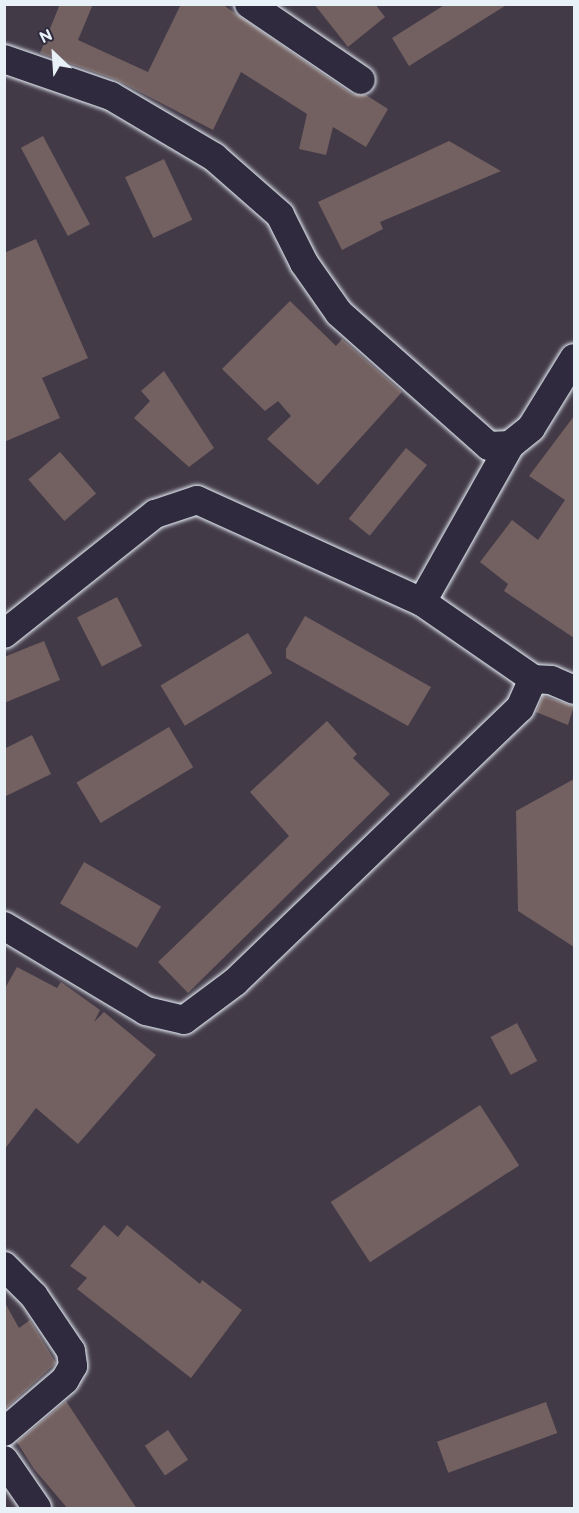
<!DOCTYPE html>
<html>
<head>
<meta charset="utf-8">
<style>
  body { margin:0 }
  #map { position:relative; width:579px; height:1513px; overflow:hidden; background:#433a48; font-family:"Balsamiq Sans",sans-serif }
  div>[style] { position:absolute }
  .building>* { inset:0; background:#736060; transform-origin:0 0 }
  .roads { filter:drop-shadow(0 0 2px #e8f1f8) drop-shadow(0 0 2px #e8f1f8) }
  .street>* { height:28px; margin:-14px; padding:0 14px; transform-origin:14px; border-radius:14px; background:#2f2a3d }
  span { translate:-50% -50%; white-space:nowrap; text-align:center; line-height:1.15; -webkit-text-stroke:6px #2f2a3d; paint-order:stroke }
  .frame { position:absolute; inset:0; border:6px solid #e8f1f8; pointer-events:none }
  .north { position:absolute; left:24px; top:24px; width:60px; height:60px; -webkit-text-stroke:4px #2f2a3d; paint-order:stroke; rotate:335deg; font-size:16px; font-weight:700; line-height:24px; text-align:center; color:#e8f1f8 }
  .north::after { content:''; display:block; margin:auto; width:21px; height:27px; background:#e8f1f8; clip-path:polygon(50% 0,100% 100%,50% 72%,0 100%) }
</style>
</head>
<body>
<div id="map">
  <div class="building">
    <i style="clip-path:polygon(60px 4px,93px 4px,78px 40px,148px 72px,181px 4px,222px 4px,352px 94px,366px 95px,388px 109px,366px 147px,333px 127px,326px 155px,299px 149px,307px 114px,241px 72px,213px 130px,117px 80px,40px 53px)"></i>
    <i style="clip-path:polygon(314px 4px,375px 4px,385px 17px,348px 47px)"></i>
    <i style="clip-path:polygon(446px 4px,508px 4px,409px 66px,392px 38px)"></i>
    <i style="left:43px;top:136px;width:100px;height:25px;rotate:62deg"></i>
    <i style="clip-path:polygon(449px 141px,501px 171px,380px 222px,383px 229px,342px 250px,318px 202px)"></i>
    <i style="left:164px;top:159px;width:67px;height:43px;rotate:65deg"></i>
    <i style="clip-path:polygon(36px 239px,88px 358px,42px 378px,60px 418px,4px 442px,4px 253px)"></i>
    <i style="clip-path:polygon(290px 301px,336px 346px,342px 339px,402px 392px,318px 485px,267px 439px,291px 416px,278px 401px,265px 411px,222px 369px)"></i>
    <i style="clip-path:polygon(164px 371px,214px 448px,189px 467px,134px 418px,150px 401px,141px 391px)"></i>
    <i style="clip-path:polygon(574px 416px,574px 638px,504px 591px,508px 584px,480px 562px,512px 520px,538px 540px,565px 500px,529px 476px)"></i>
    <i style="left:406px;top:448px;width:27px;height:91px;rotate:39deg"></i>
    <i style="left:60px;top:452px;width:55px;height:42px;rotate:49deg"></i>
    <i style="left:117px;top:597px;width:55px;height:45px;rotate:63deg"></i>
    <i style="clip-path:polygon(305px 616px,431px 687px,408px 726px,286px 658px,286px 649px)"></i>
    <i style="left:248px;top:633px;width:47px;height:102px;rotate:59deg"></i>
    <i style="clip-path:polygon(44px 641px,60px 680px,4px 703px,4px 657px)"></i>
    <i style="clip-path:polygon(543px 696px,574px 706px,568px 725px,536px 712px)"></i>
    <i style="clip-path:polygon(327px 721px,357px 754px,353px 758px,390px 794px,188px 993px,158px 962px,289px 836px,250px 792px)"></i>
    <i style="left:169px;top:727px;width:47px;height:108px;rotate:59deg"></i>
    <i style="clip-path:polygon(32px 735px,51px 774px,4px 797px,4px 749px)"></i>
    <i style="clip-path:polygon(574px 779px,574px 947px,518px 911px,516px 811px)"></i>
    <i style="left:84px;top:862px;width:89px;height:48px;rotate:30deg"></i>
    <i style="clip-path:polygon(17px 967px,57px 988px,61px 982px,100px 1010px,94px 1022px,104px 1012px,156px 1055px,78px 1144px,36px 1108px,4px 1150px,4px 990px)"></i>
    <i style="left:517px;top:1023px;width:43px;height:30px;rotate:62deg"></i>
    <i style="left:480px;top:1105px;width:72px;height:178px;rotate:57deg"></i>
    <i style="clip-path:polygon(104px 1225px,118px 1237px,127px 1225px,200px 1284px,202px 1280px,242px 1310px,191px 1378px,77px 1289px,87px 1278px,70px 1266px)"></i>
    <i style="clip-path:polygon(4px 1301px,19px 1328px,30px 1320px,56px 1363px,4px 1410px)"></i>
    <i style="clip-path:polygon(66px 1401px,137px 1509px,68px 1509px,34px 1469px,17px 1442px)"></i>
    <i style="left:546px;top:1402px;width:33px;height:116px;rotate:70deg"></i>
    <i style="left:168px;top:1430px;width:36px;height:28px;rotate:56deg"></i>
  </div>
  <div class="roads">
    <div class="street">
      <i style="left:249px;top:4px;width:135px;rotate:34.2deg"></i>
      <i style="left:4px;top:59px;width:113px;rotate:19.1deg"></i>
      <i style="left:111px;top:96px;width:120px;rotate:30.6deg"></i>
      <i style="left:214px;top:157px;width:88px;rotate:41.3deg"></i>
      <i style="left:280px;top:215px;width:54px;rotate:63.4deg"></i>
      <i style="left:304px;top:263px;width:61px;rotate:55deg"></i>
      <i style="left:339px;top:313px;width:200px;rotate:41.6deg"></i>
      <i style="left:489px;top:446px;width:21px;rotate:-3deg"></i>
      <i style="left:510px;top:445px;width:27px;rotate:-39deg"></i>
      <i style="left:531px;top:428px;width:82px;rotate:-58.4deg"></i>
      <i style="left:422px;top:602px;width:180px;rotate:-60.7deg"></i>
      <i style="left:4px;top:634px;width:193px;rotate:-38.5deg"></i>
      <i style="left:155px;top:514px;width:44px;rotate:-18.4deg"></i>
      <i style="left:197px;top:500px;width:247px;rotate:24.4deg"></i>
      <i style="left:422px;top:602px;width:135px;rotate:34.7deg"></i>
      <i style="left:4px;top:926px;width:165px;rotate:30.9deg"></i>
      <i style="left:146px;top:1011px;width:39px;rotate:13deg"></i>
      <i style="left:184px;top:1020px;width:64px;rotate:-36.7deg"></i>
      <i style="left:235px;top:982px;width:395px;rotate:-43.9deg"></i>
      <i style="left:520px;top:708px;width:32px;rotate:-66deg"></i>
      <i style="left:533px;top:679px;width:18px;rotate:3deg"></i>
      <i style="left:551px;top:680px;width:25px;rotate:23deg"></i>
      <i style="left:4px;top:1266px;width:42px;rotate:45deg"></i>
      <i style="left:34px;top:1296px;width:66px;rotate:56.1deg"></i>
      <i style="left:71px;top:1351px;width:15px;rotate:82deg"></i>
      <i style="left:73px;top:1366px;width:16px;rotate:120deg"></i>
      <i style="left:65px;top:1380px;width:80px;rotate:139.6deg"></i>
      <i style="left:4px;top:1460px;width:58px;rotate:55.5deg"></i>
    </div>
  </div>
  <div class="frame"></div>
  <div class="north">N</div>
</div>
</body>
</html>
